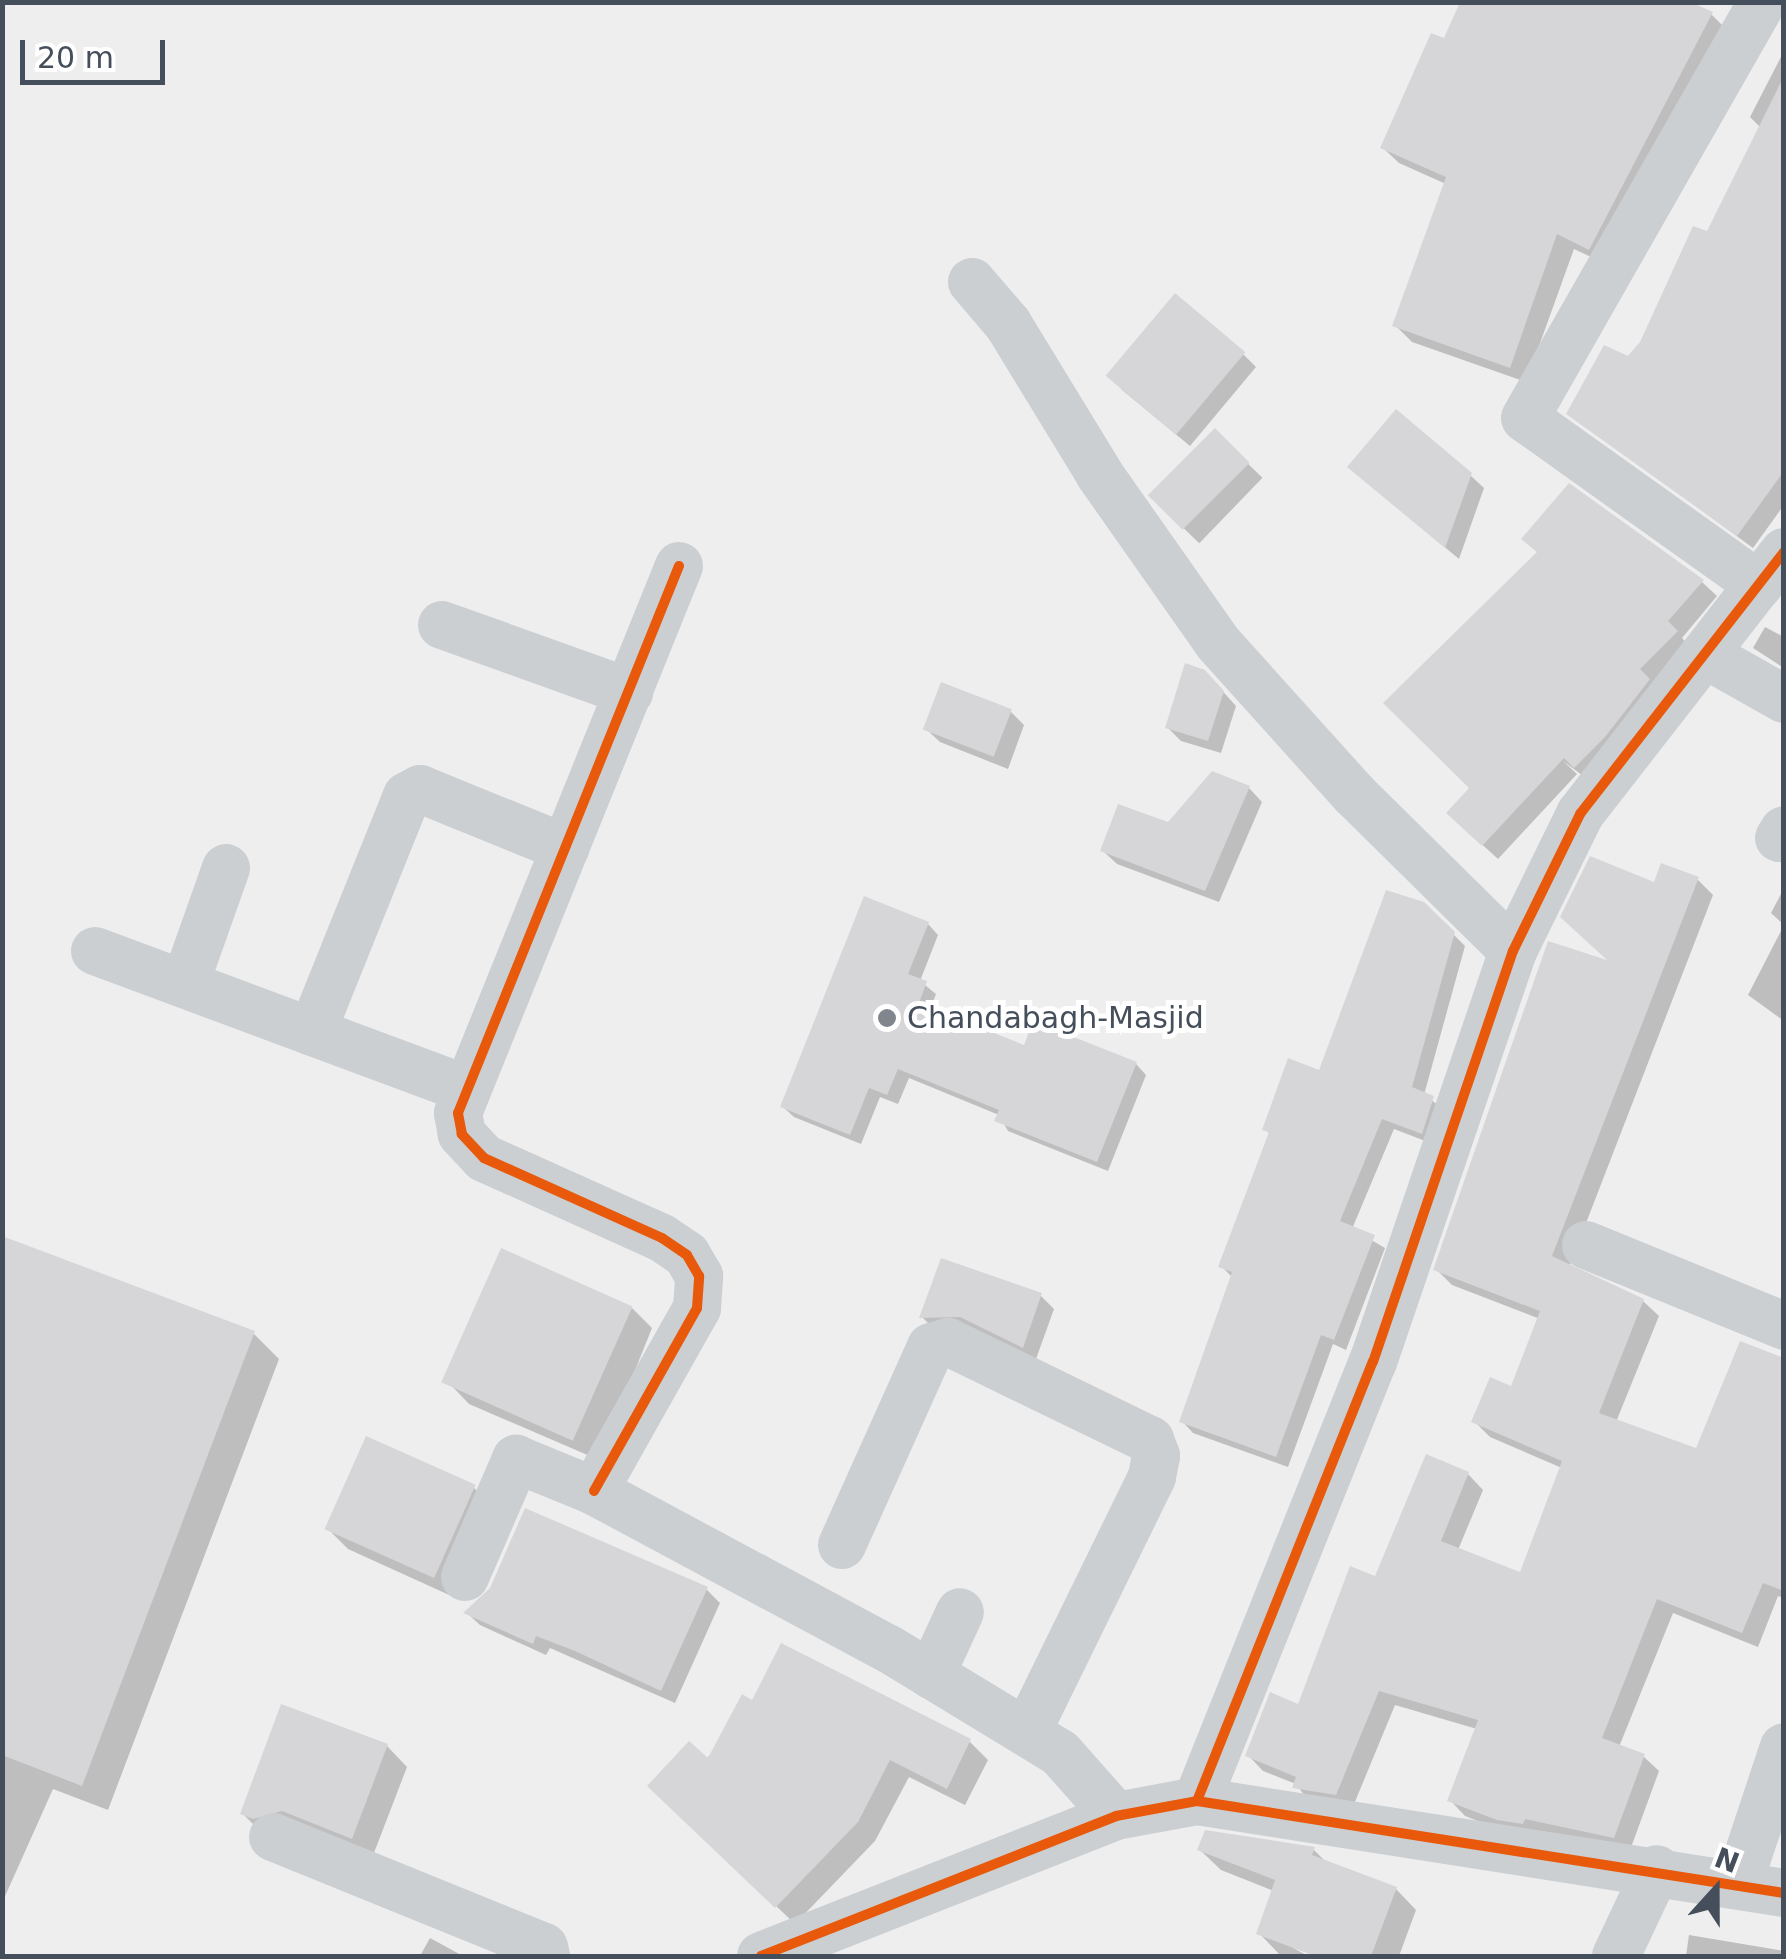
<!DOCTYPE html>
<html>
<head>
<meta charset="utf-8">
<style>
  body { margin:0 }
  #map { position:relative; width:1786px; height:1959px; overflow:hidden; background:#efeeee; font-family:"DejaVu Sans",sans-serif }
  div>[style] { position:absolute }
  .shadow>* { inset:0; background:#0003; transform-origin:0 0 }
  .building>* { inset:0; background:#d6d6d9; transform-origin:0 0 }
  .minor>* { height:48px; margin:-24px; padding:0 24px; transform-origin:24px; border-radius:24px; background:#cccfd2 }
  .cycleway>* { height:10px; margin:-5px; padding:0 5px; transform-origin:5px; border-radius:5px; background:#e8590c }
  .dots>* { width:28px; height:28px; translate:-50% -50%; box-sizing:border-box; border:5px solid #fff; border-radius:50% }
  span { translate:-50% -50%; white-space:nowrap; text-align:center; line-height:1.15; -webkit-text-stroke:10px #fff; paint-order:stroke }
  .poi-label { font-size:30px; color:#454e5b }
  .left { translate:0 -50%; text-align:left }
  .frame { position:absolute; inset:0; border:5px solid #454e5b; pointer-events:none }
  .north { position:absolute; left:1666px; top:1839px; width:100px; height:100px; -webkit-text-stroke:8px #fff; paint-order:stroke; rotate:21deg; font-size:28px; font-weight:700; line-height:40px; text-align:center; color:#454e5b }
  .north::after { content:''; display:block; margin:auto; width:35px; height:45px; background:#454e5b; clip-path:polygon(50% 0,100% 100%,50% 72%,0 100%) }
  .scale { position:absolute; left:20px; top:40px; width:145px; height:45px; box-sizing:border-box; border:5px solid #454e5b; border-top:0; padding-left:12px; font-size:30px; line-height:35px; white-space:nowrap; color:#454e5b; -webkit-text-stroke:8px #fff; paint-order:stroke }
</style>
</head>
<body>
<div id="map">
  <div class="shadow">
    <i style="clip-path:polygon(1711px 14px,1728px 31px,1606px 264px,1574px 249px,1526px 382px,1412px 342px,1395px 325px,1446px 184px,1399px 163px,1382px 147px,1445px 42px)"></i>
    <i style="clip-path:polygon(1784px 51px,1784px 505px,1753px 548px,1569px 413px,1642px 343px,1708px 235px,1761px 128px,1750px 117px)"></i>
    <i style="clip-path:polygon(1243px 354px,1256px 367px,1190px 446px,1121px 389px)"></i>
    <i style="left:1215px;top:432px;width:66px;height:91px;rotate:44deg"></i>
    <i style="clip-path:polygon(1470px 475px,1484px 488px,1459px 559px,1364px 480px)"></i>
    <i style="clip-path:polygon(1702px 582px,1717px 596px,1682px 638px,1691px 648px,1590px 781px,1563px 761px,1577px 774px,1498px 859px,1464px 828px)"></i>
    <i style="clip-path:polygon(1765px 627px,1784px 637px,1784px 668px,1753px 648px)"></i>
    <i style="clip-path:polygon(1218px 686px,1236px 706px,1221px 753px,1181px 741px,1168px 728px)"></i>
    <i style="clip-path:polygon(1011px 712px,1024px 725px,1008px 769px,940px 742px,926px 729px)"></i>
    <i style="clip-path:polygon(1249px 788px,1262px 802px,1219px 902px,1117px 864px,1103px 851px)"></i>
    <i style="clip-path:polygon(1697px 879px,1713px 895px,1569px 1267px,1643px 1301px,1659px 1316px,1616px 1422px,1697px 1451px,1784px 1361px,1784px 1598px,1778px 1596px,1758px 1647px,1673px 1613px,1619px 1747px,1643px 1756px,1659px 1771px,1629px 1853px,1514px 1835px,1465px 1816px,1450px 1800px,1477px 1729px,1395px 1705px,1352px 1809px,1310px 1803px,1296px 1784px,1263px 1771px,1248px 1755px,1299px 1707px,1376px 1579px,1468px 1474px,1483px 1490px,1458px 1550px,1521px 1576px,1562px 1468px,1490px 1437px,1474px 1421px,1512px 1389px,1540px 1319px,1452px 1285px,1436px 1269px,1655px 886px)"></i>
    <i style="clip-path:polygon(1784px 888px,1784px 925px,1771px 913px)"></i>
    <i style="clip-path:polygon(1423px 904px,1465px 946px,1424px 1095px,1445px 1110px,1433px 1144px,1394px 1129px,1352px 1229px,1385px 1248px,1346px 1350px,1333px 1344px,1288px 1467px,1193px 1433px,1182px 1421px,1233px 1278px,1221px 1266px,1271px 1135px,1265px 1129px,1321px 1073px)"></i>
    <i style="clip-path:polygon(928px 924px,938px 935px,920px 981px,936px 994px,930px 1010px,1025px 1049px,1136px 1064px,1146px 1075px,1108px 1171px,1008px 1131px,999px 1115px,909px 1078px,898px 1104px,880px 1097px,861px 1144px,794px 1117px,783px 1107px)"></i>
    <i style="clip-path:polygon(1784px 925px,1784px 1021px,1748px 995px)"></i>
    <i style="clip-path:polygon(2px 1238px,253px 1333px,279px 1359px,108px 1810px,53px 1789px,2px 1903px)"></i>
    <i style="clip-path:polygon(1040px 1295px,1054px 1309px,1036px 1359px,935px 1330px,922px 1317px)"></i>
    <i style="clip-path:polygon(632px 1308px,652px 1328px,599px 1460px,469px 1404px,449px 1383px)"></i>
    <i style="clip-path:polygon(473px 1487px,494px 1508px,458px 1599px,348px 1549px,328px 1529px)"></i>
    <i style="clip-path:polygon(526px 1511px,707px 1590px,720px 1603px,675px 1703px,550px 1648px,546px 1655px,480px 1625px,467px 1613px,492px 1589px)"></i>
    <i style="clip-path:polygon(782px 1647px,970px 1742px,988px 1760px,965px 1805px,909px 1777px,875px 1841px,795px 1924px,669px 1804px,753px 1703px)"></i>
    <i style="clip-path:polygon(387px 1746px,407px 1767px,372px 1858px,263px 1834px,243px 1814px)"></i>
    <i style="clip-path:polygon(1200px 1850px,1314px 1850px,1328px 1864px,1396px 1889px,1416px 1910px,1399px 1956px,1323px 1956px,1279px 1940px,1308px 1956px,1279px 1954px,1259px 1933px,1274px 1891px,1221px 1870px)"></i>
    <i style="clip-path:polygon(1689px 1935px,1784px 1951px,1784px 1956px,1686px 1956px)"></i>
    <i style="clip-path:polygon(430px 1938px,463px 1956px,420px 1956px)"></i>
  </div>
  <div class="building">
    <i style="clip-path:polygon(1460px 2px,1690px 2px,1713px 12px,1589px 250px,1557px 234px,1510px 368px,1392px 326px,1446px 177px,1380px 148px,1431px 33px,1444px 38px)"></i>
    <i style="clip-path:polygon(1784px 76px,1784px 471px,1737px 536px,1566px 414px,1604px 345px,1628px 356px,1640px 342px,1693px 226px,1707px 231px)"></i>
    <i style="left:1175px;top:293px;width:92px;height:108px;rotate:40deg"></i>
    <i style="clip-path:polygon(1396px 409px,1472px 473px,1445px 548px,1347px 467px)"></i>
    <i style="left:1215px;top:428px;width:49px;height:95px;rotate:45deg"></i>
    <i style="clip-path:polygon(1569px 483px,1704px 580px,1668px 621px,1678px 631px,1640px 669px,1650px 679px,1605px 737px,1574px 768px,1564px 758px,1482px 846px,1446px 813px,1469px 788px,1383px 703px,1537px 552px,1521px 539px)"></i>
    <i style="clip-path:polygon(1185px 663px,1205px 670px,1224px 691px,1208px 741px,1165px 728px)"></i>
    <i style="left:941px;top:682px;width:76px;height:51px;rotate:21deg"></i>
    <i style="clip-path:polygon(1212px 771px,1250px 786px,1205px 891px,1100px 851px,1118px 804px,1168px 822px)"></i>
    <i style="clip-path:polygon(1590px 856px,1654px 882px,1661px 863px,1699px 877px,1552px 1256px,1644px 1299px,1599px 1413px,1696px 1448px,1740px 1341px,1784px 1358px,1784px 1591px,1763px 1583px,1742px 1633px,1657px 1599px,1602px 1738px,1645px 1754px,1614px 1838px,1525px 1819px,1523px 1824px,1497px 1820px,1447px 1801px,1478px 1720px,1379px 1691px,1336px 1795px,1292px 1788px,1296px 1777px,1245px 1756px,1270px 1692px,1298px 1704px,1350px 1566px,1375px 1576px,1426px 1454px,1469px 1472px,1441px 1541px,1520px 1572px,1562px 1461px,1471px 1422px,1490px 1377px,1511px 1386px,1540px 1311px,1433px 1270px,1548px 941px,1607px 960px,1560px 917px)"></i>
    <i style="clip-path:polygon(1386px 890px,1424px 902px,1455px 932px,1412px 1087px,1434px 1096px,1422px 1134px,1382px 1119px,1340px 1221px,1375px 1235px,1334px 1340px,1321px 1335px,1276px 1457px,1179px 1422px,1232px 1272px,1218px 1267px,1269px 1132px,1262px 1130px,1288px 1058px,1319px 1070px)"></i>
    <i style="clip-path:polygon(864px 896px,929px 922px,908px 974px,927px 981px,919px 1003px,1024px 1045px,1033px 1021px,1137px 1062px,1097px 1162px,994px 1121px,999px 1110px,898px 1069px,887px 1095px,869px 1088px,850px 1135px,780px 1107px)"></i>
    <i style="clip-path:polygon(2px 1236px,255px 1331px,82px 1786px,2px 1755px)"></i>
    <i style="left:501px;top:1248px;width:144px;height:147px;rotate:24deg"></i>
    <i style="clip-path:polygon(941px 1258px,1042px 1293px,1023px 1348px,960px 1317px,919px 1318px)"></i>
    <i style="left:366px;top:1436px;width:120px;height:102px;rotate:24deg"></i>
    <i style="clip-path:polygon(525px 1508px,708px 1587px,661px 1691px,575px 1651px,536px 1636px,533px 1644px,463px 1613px,490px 1588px)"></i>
    <i style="clip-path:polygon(781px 1643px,971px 1739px,947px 1789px,890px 1760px,858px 1822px,775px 1908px,647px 1786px,689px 1741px,708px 1758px,742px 1694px,752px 1700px)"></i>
    <i style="clip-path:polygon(281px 1704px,388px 1744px,352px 1839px,282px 1811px,253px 1819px,240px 1814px)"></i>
    <i style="clip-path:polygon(1205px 1830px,1315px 1847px,1312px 1855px,1397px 1887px,1371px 1956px,1315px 1956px,1256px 1934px,1275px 1880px,1197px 1850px)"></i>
  </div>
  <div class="minor">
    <i style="left:972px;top:282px;width:55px;rotate:49.4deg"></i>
    <i style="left:1008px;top:324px;width:177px;rotate:58.6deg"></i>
    <i style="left:1100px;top:475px;width:205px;rotate:54.9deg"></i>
    <i style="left:1218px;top:643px;width:205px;rotate:48deg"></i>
    <i style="left:1355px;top:795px;width:222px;rotate:44.6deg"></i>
    <i style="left:1759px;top:585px;width:287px;rotate:-144.5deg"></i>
    <i style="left:1525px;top:418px;width:479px;rotate:-60.3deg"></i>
    <i style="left:442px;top:625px;width:199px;rotate:19.7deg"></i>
    <i style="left:1708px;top:656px;width:87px;rotate:29.5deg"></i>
    <i style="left:1779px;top:838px;width:9px;rotate:-58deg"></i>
    <i style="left:95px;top:951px;width:396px;rotate:20.4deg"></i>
    <i style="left:185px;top:984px;width:123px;rotate:-70.5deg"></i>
    <i style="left:312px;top:1032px;width:254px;rotate:-68.1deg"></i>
    <i style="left:407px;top:796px;width:15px;rotate:-28deg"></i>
    <i style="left:420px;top:789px;width:157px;rotate:22.1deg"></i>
    <i style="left:1586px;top:1245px;width:214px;rotate:22.2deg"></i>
    <i style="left:594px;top:1491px;width:210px;rotate:-60.6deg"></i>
    <i style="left:697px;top:1308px;width:32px;rotate:-86deg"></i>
    <i style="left:699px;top:1276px;width:24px;rotate:-120deg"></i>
    <i style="left:687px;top:1255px;width:30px;rotate:-146deg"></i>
    <i style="left:662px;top:1238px;width:195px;rotate:-155.8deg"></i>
    <i style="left:484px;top:1158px;width:33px;rotate:-133deg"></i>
    <i style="left:462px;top:1134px;width:21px;rotate:-101deg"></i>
    <i style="left:458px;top:1113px;width:590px;rotate:-68deg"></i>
    <i style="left:842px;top:1545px;width:217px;rotate:-65.8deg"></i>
    <i style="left:931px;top:1347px;width:18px;rotate:-16deg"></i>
    <i style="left:948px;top:1342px;width:225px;rotate:25.9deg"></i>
    <i style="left:1150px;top:1440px;width:17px;rotate:69deg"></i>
    <i style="left:1156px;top:1456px;width:21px;rotate:101deg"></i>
    <i style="left:1152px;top:1477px;width:284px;rotate:116.1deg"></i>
    <i style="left:465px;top:1577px;width:129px;rotate:-66.6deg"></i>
    <i style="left:516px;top:1459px;width:84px;rotate:22.3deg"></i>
    <i style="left:594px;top:1491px;width:335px;rotate:28.2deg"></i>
    <i style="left:889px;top:1649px;width:200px;rotate:31.3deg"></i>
    <i style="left:1060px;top:1753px;width:84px;rotate:48.4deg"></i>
    <i style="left:931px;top:1675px;width:69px;rotate:-65.3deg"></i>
    <i style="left:1197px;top:1801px;width:473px;rotate:-68.2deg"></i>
    <i style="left:1373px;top:1362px;width:434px;rotate:-71.2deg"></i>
    <i style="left:1513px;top:951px;width:153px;rotate:-63.9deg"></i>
    <i style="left:1580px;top:814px;width:332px;rotate:-52.1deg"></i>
    <i style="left:273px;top:1837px;width:292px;rotate:22.1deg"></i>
    <i style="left:544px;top:1947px;width:9px;rotate:77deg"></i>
    <i style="left:1738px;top:1885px;width:145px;rotate:-71.6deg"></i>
    <i style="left:761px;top:1956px;width:382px;rotate:-21.5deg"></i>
    <i style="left:1116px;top:1816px;width:82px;rotate:-10.5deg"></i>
    <i style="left:1197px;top:1801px;width:594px;rotate:8.91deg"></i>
    <i style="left:1616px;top:1956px;width:96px;rotate:-64.8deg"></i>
  </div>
  <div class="cycleway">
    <i style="left:594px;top:1491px;width:210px;rotate:-60.6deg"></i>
    <i style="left:697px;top:1308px;width:32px;rotate:-86deg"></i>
    <i style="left:699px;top:1276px;width:24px;rotate:-120deg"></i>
    <i style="left:687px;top:1255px;width:30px;rotate:-146deg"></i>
    <i style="left:662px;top:1238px;width:195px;rotate:-155.8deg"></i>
    <i style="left:484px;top:1158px;width:33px;rotate:-133deg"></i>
    <i style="left:462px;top:1134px;width:21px;rotate:-101deg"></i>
    <i style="left:458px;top:1113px;width:590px;rotate:-68deg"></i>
    <i style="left:1197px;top:1801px;width:473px;rotate:-68.2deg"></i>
    <i style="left:1373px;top:1362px;width:434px;rotate:-71.2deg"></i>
    <i style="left:1513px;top:951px;width:153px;rotate:-63.9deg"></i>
    <i style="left:1580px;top:814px;width:332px;rotate:-52.1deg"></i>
    <i style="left:761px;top:1956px;width:382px;rotate:-21.5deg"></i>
    <i style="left:1116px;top:1816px;width:82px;rotate:-10.5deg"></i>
    <i style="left:1197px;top:1801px;width:594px;rotate:8.91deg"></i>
  </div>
  <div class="dots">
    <i style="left:887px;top:1018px;background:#80868e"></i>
  </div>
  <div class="poi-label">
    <span class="left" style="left:907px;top:1018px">Chandabagh-Masjid</span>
  </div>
  <div class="frame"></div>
  <div class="north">N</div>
  <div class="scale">20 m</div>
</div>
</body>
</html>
